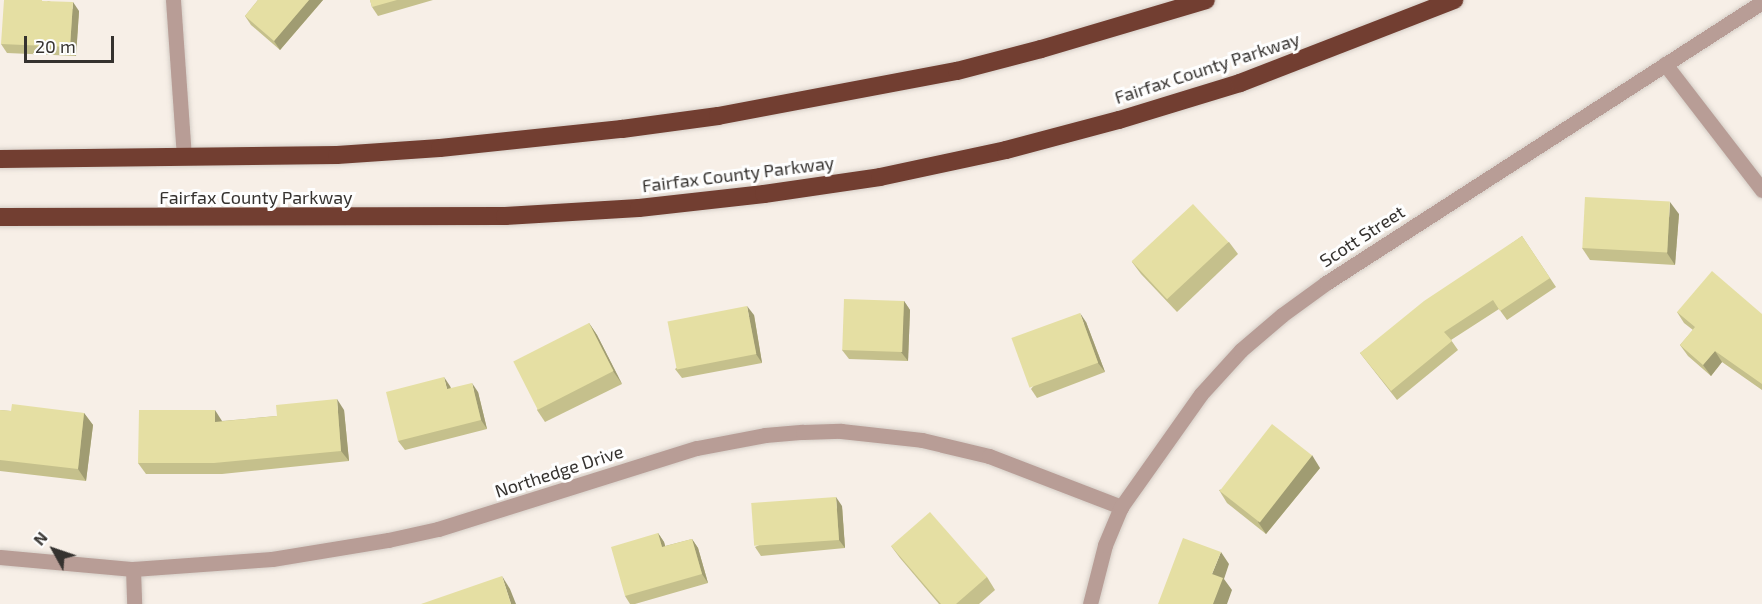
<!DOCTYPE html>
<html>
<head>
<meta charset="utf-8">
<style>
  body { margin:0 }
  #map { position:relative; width:1762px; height:604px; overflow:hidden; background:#f7efe7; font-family:"Exo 2",sans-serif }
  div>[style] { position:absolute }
  .roads { filter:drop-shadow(0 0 2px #d4cdc6) drop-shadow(0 0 2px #d4cdc6) }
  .street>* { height:15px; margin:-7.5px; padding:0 7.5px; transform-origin:7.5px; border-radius:7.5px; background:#b89d96 }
  .highway>* { height:18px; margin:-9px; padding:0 9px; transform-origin:9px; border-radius:9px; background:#723e31 }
  .wall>* { inset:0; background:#c5c08c }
  .shaded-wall>* { inset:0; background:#a09c72 }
  .building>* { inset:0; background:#e5dfa3; transform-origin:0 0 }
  span { translate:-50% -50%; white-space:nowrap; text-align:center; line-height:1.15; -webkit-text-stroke:6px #fefefe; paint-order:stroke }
  .street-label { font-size:18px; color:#35322f }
  .north { position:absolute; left:24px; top:520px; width:60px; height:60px; -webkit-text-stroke:4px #fefefe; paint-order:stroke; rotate:310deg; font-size:16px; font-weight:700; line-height:24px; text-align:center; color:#35322f }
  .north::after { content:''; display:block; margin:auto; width:21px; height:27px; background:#35322f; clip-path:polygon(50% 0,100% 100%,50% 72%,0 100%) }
  .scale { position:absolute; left:24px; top:36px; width:90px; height:27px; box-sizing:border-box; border:3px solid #35322f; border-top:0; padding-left:8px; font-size:18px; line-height:21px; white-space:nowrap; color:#35322f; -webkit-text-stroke:4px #fefefe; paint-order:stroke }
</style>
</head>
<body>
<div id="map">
  <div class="roads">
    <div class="street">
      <i style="left:173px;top:0;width:157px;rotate:86deg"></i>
      <i style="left:1665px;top:64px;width:159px;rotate:52.4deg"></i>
      <i style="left:0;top:557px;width:134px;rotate:5.2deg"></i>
      <i style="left:133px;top:569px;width:139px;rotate:-4.1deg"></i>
      <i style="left:272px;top:559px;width:118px;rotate:-9.3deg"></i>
      <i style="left:388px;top:540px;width:51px;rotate:-12.4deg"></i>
      <i style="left:438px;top:529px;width:271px;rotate:-17.4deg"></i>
      <i style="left:697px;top:448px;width:69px;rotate:-10.8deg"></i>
      <i style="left:765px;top:435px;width:38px;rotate:-5deg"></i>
      <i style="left:803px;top:432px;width:38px;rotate:-2deg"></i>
      <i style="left:841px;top:431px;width:81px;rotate:6.3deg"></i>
      <i style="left:922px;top:440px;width:69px;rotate:13.4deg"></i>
      <i style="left:989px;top:456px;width:142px;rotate:21.1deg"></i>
      <i style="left:133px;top:569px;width:35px;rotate:88deg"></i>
      <i style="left:1090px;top:604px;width:61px;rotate:-75.7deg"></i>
      <i style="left:1105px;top:545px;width:41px;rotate:-67.2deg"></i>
      <i style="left:1121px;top:507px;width:138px;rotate:-54.7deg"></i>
      <i style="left:1201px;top:394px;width:59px;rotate:-47.7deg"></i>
      <i style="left:1241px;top:350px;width:54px;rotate:-40.5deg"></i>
      <i style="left:1282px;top:315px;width:54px;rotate:-36deg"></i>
      <i style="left:1326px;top:283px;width:519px;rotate:-32.8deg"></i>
    </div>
    <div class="highway">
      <i style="left:0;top:159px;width:337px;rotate:-0.7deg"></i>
      <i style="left:337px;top:155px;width:103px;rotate:-3.9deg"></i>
      <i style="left:440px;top:148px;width:183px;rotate:-6deg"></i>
      <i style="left:622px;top:129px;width:97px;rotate:-7.7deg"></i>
      <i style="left:718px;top:116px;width:243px;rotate:-10.7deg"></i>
      <i style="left:957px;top:71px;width:87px;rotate:-14.7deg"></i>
      <i style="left:1041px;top:49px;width:172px;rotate:-16.5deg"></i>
      <i style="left:0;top:217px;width:505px;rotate:-0.11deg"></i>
      <i style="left:505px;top:216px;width:134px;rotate:-3.4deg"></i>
      <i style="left:639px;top:208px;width:126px;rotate:-6.4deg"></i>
      <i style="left:764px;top:194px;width:117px;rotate:-8.3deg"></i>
      <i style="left:880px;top:177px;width:129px;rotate:-12.1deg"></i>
      <i style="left:1006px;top:150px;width:117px;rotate:-14.9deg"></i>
      <i style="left:1119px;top:120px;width:127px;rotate:-17deg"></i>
      <i style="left:1240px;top:83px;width:230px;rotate:-21.2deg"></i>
    </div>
  </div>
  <div class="wall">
    <i style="clip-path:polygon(258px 0,323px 0,280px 50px,251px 25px,245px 16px)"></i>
    <i style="clip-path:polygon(370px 0,433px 0,378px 16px,372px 7px)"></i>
    <i style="clip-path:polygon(48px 1px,79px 11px,76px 56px,7px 53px,1px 44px)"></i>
    <i style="clip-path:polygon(1679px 214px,1675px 265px,1590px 260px,1582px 248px)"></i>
    <i style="clip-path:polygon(1522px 236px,1556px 287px,1507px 320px,1499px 309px,1451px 340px,1458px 350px,1397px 400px,1360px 353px)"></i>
    <i style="clip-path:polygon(1229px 242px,1238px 254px,1177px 312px,1141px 274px,1132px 262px)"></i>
    <i style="clip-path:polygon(904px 301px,910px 310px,908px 361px,849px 359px,842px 350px)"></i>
    <i style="clip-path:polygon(1677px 312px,1762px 314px,1762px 390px,1722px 362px,1711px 376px,1688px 356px,1680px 345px,1693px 330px,1684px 323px)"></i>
    <i style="clip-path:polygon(754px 315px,762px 363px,682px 378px,675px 369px)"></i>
    <i style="clip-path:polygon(1086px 322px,1105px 372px,1037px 398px,1031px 389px)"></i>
    <i style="clip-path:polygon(589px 323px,597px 335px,622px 384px,545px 422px,537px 410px)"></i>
    <i style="clip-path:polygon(450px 386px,451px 388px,478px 392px,487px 429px,405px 450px,398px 441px)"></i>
    <i style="clip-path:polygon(0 410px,11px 411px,84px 413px,93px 425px,86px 481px,0 471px)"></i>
    <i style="clip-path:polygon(344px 410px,349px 461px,222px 474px,146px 474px,138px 463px,222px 421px)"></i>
    <i style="clip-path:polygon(1320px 468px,1266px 534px,1227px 503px,1219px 490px)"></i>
    <i style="clip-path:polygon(842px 506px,845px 548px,761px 556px,755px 547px)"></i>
    <i style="clip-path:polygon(658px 533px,664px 542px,665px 546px,692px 539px,698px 548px,708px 583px,635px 604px,630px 604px,625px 596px)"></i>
    <i style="clip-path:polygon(891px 546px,987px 577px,995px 590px,979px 604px,939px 604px,900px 558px)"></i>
  </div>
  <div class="shaded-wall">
    <i style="clip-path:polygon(309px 0,323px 0,280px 50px,274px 41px)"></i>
    <i style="clip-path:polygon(73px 2px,79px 11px,76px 56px,70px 47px)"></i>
    <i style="clip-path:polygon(1670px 202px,1679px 214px,1675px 265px,1667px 253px)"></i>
    <i style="clip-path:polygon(904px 301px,910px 310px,908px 361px,901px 352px)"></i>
    <i style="clip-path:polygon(747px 306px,754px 315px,762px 363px,756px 354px)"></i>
    <i style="clip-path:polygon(1080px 313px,1086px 322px,1105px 372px,1098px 363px)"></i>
    <i style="clip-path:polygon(589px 323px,597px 335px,622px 384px,613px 371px)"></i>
    <i style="clip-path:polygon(1715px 351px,1722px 362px,1711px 376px,1703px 365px)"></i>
    <i style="clip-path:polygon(444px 377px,450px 386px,453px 398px,447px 389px)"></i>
    <i style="clip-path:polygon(472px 383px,478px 392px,487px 429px,481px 420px)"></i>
    <i style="clip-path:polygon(337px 399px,344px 410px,349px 461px,341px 451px)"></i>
    <i style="clip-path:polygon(215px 410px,222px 421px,222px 433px,215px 422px)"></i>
    <i style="clip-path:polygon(84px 413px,93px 425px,86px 481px,78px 469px)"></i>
    <i style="clip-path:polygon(1312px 455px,1320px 468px,1266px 534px,1258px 522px)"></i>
    <i style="clip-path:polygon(836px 497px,842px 506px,845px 548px,839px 540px)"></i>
    <i style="clip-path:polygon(658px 533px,664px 542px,668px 556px,662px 547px)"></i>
    <i style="clip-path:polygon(692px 539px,698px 548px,708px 583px,702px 574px)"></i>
    <i style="clip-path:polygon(1221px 552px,1229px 564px,1224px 579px,1232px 590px,1227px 604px,1213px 604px,1212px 574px)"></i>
    <i style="clip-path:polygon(502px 576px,510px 589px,516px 604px,511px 604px)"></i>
  </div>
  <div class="building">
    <i style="clip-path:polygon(4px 0,42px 0,42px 1px,73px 2px,70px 47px,1px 44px)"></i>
    <i style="clip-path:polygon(258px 0,309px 0,274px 41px,245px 16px)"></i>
    <i style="clip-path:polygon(370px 0,397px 0,372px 7px)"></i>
    <i style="left:1585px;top:197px;width:85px;height:51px;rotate:3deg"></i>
    <i style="left:1193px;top:204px;width:52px;height:84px;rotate:47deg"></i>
    <i style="clip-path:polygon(1522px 236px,1550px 278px,1500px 311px,1493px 300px,1444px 332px,1452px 341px,1391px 391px,1360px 353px,1424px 301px)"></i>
    <i style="clip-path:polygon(1712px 271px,1762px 314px,1762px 384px,1715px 351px,1703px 365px,1680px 345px,1695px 327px,1677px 312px)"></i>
    <i style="left:844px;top:299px;width:60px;height:51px;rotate:2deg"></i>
    <i style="left:747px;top:306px;width:49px;height:81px;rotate:79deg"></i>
    <i style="left:1080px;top:313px;width:53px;height:73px;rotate:70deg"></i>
    <i style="left:589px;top:323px;width:54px;height:85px;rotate:63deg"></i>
    <i style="clip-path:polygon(444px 377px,447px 389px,472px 383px,481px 420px,398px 441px,386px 392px)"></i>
    <i style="clip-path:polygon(337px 399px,341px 451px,214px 463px,138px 463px,139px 410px,215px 410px,215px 422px,277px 416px,276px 405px)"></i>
    <i style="clip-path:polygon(12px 404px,84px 413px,78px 469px,0 460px,0 410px,11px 411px)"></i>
    <i style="left:1272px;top:424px;width:51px;height:85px;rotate:38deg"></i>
    <i style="left:836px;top:497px;width:43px;height:85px;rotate:86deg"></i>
    <i style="clip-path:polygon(930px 512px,987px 577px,956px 604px,941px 604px,891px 546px)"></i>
    <i style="clip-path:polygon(658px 533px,662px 547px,692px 539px,702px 574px,625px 596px,611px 547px)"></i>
    <i style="clip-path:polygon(1183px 538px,1221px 552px,1212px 574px,1223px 578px,1213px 604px,1158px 604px)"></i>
    <i style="clip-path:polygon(502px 576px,511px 604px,421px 604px)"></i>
  </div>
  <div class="street-label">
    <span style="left:1207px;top:68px;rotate:-18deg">Fairfax County Parkway</span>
    <span style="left:738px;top:174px;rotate:-7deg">Fairfax County Parkway</span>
    <span style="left:256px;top:197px">Fairfax County Parkway</span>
    <span style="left:1362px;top:236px;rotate:-33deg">Scott Street</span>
    <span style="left:559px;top:471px;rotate:-18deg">Northedge Drive</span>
  </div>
  <div class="north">N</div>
  <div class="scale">20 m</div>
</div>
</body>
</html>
